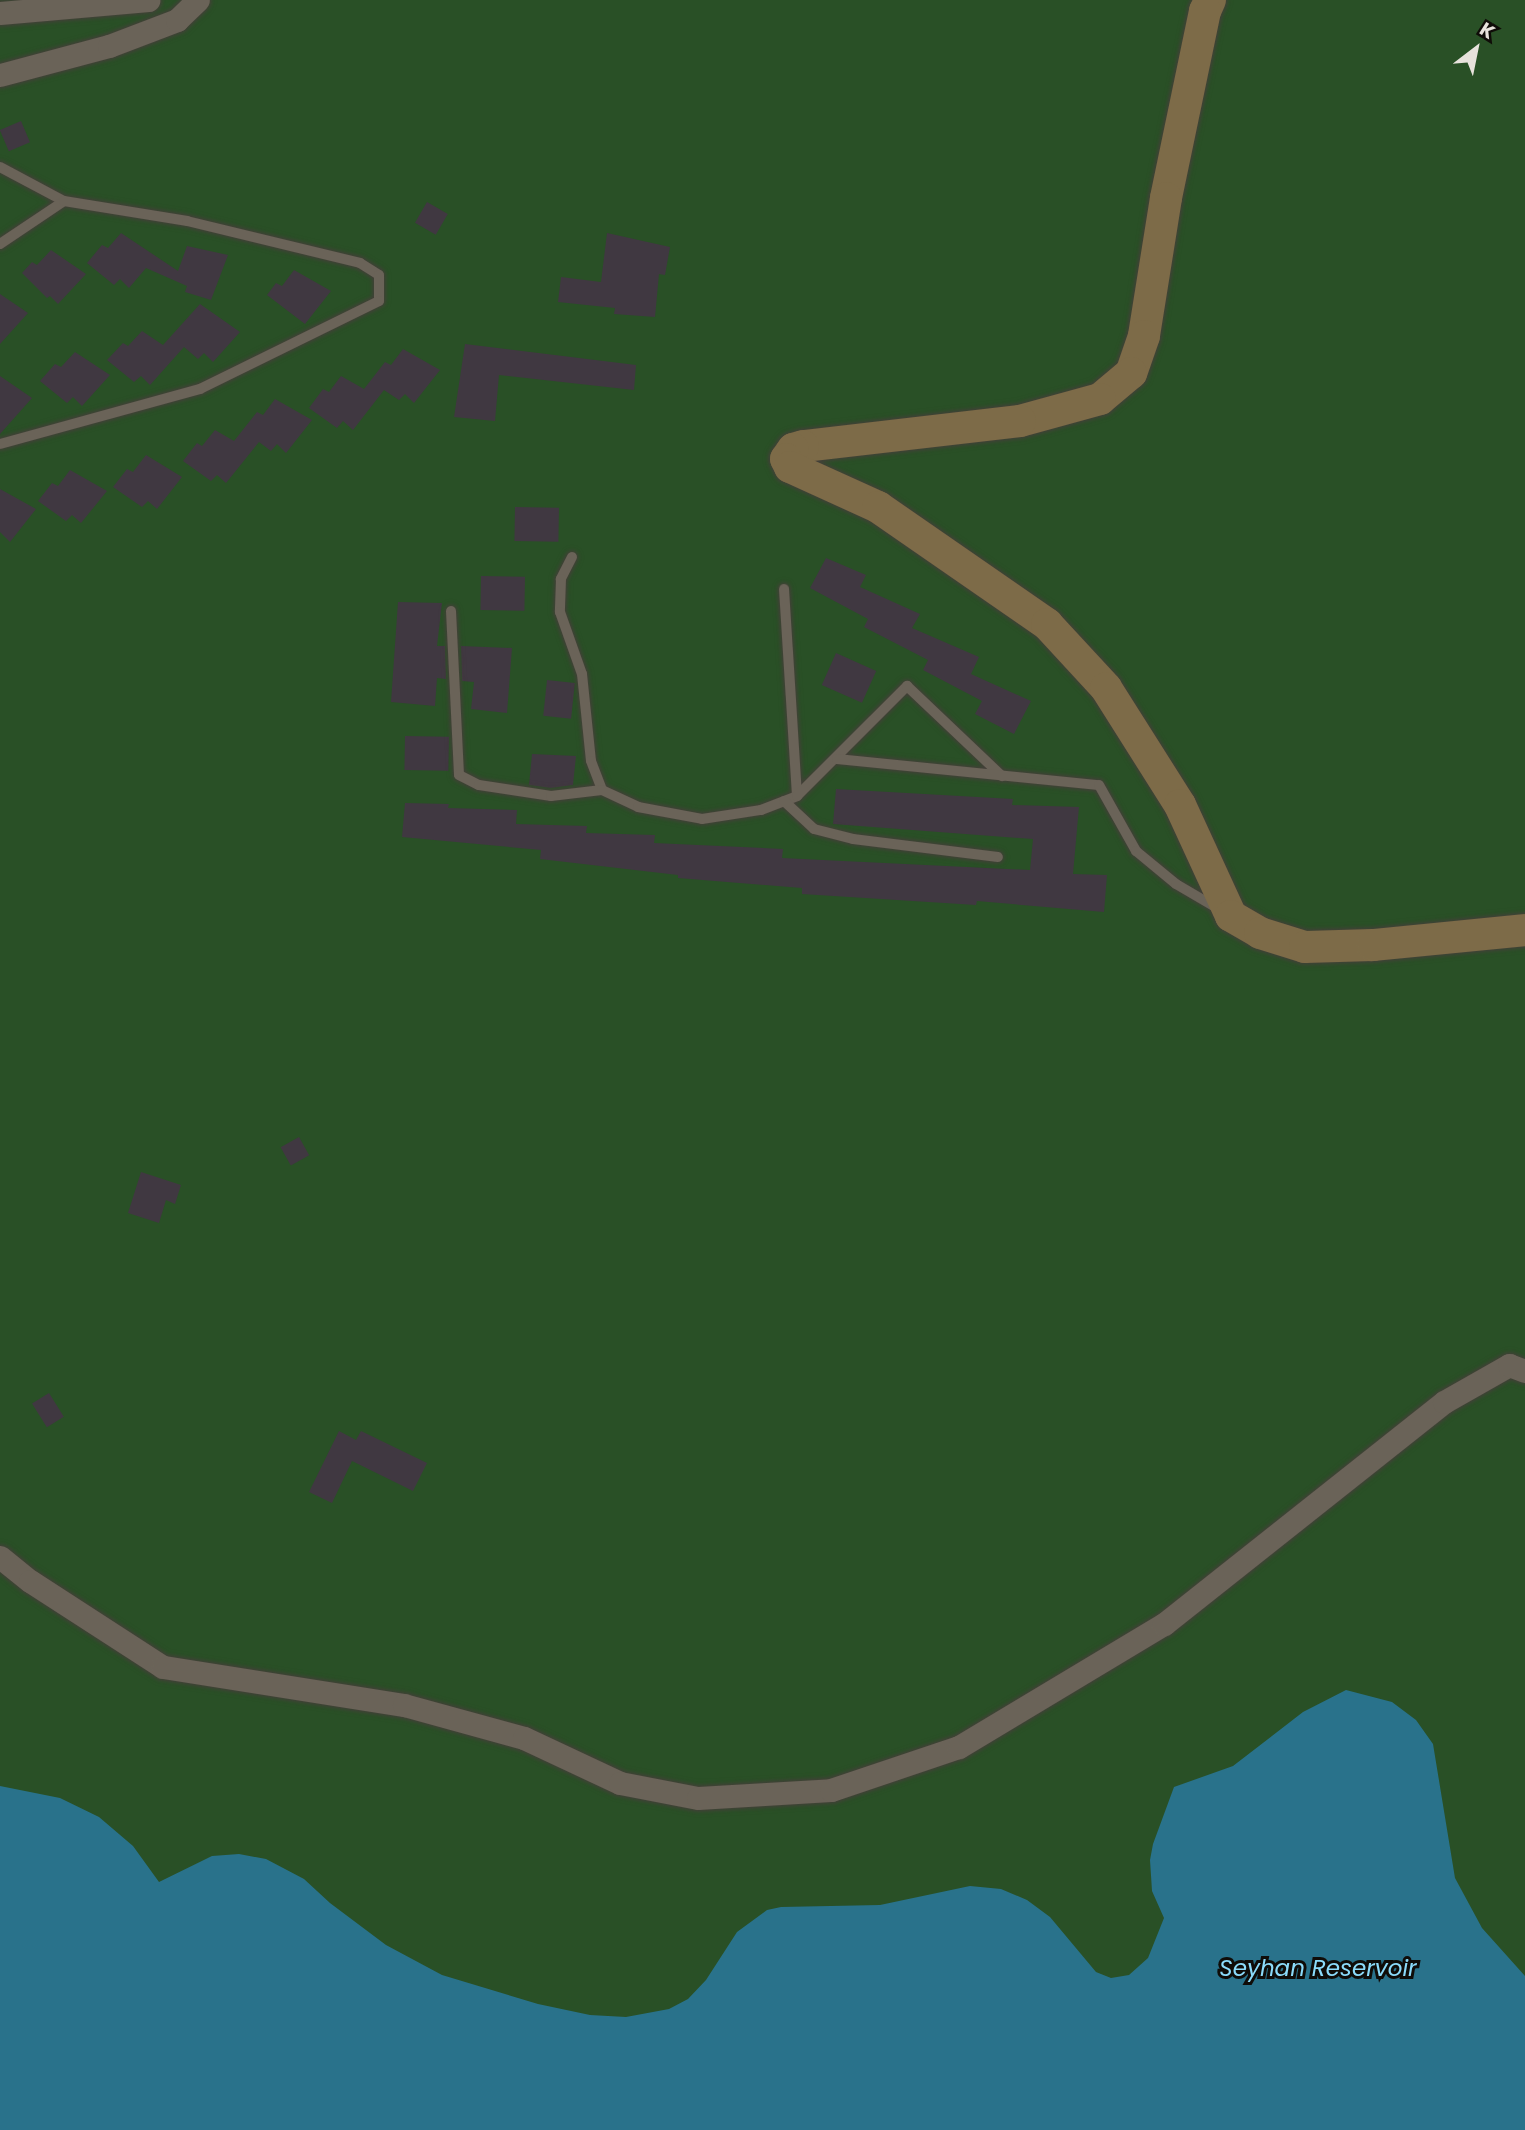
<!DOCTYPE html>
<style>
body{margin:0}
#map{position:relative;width:1525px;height:2130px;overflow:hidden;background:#282219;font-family:Poppins,sans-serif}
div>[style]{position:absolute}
.green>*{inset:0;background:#295026;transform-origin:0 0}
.water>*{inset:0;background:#29728b}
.building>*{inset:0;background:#403841;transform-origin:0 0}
.roads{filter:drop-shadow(0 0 2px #443f39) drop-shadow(0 0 2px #443f39)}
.lane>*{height:10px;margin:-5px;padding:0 5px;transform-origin:5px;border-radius:5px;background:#6a6358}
.street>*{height:23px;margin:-11.5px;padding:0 11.5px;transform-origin:11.5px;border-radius:11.5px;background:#6a6358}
.secondary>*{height:32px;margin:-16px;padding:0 16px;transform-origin:16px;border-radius:16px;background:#7d6b48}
span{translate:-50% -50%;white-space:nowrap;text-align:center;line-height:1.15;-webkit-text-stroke:6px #0f0c08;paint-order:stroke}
.water-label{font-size:23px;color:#8bdbfa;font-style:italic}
.north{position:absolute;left:1441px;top:14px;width:70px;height:70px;-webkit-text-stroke:5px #0f0c08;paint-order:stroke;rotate:32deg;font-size:19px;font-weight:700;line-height:28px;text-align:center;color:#e7e2dc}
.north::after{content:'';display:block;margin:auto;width:24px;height:32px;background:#e7e2dc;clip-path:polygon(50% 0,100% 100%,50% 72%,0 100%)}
</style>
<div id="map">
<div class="green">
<i style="left:0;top:0;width:1525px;height:2130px"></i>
</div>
<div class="water">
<i style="clip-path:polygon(1346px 1690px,1392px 1702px,1416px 1720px,1433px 1744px,1455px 1878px,1482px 1928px,1525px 1976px,1525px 2130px,0 2130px,0 1786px,60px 1798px,99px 1817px,133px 1846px,159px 1882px,212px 1856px,239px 1854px,266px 1859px,304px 1879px,330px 1903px,386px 1945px,442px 1975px,538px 2004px,590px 2015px,626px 2017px,669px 2009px,688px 1999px,706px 1980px,737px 1932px,767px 1910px,781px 1907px,880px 1905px,970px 1886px,1001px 1889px,1027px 1900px,1050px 1917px,1096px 1972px,1111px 1978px,1129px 1975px,1148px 1958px,1164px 1918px,1152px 1891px,1150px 1860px,1153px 1844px,1174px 1787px,1233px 1766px,1303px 1712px)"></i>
</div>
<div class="building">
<i style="left:21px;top:121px;width:23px;height:23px;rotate:67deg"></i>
<i style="left:427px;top:202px;width:24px;height:24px;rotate:30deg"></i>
<i style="clip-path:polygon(121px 233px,178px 271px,187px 246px,228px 255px,211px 300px,185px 292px,187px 286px,146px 268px,129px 288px,120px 279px,114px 285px,87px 263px,102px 245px,108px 248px)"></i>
<i style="clip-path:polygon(607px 233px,670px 247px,665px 275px,659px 274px,655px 317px,614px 314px,615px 308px,558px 302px,561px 277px,601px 282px)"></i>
<i style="clip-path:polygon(51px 250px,86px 274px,58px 304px,50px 296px,47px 298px,22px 273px,32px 262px,37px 265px)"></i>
<i style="clip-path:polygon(294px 270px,331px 291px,305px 324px,267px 295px,276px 283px,282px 286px)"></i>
<i style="clip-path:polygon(0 294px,28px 313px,0 344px)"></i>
<i style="clip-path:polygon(200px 304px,240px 332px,213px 362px,204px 353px,198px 359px,184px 347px,150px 385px,141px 376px,134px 382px,107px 360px,123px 343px,128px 346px,142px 331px,163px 345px)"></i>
<i style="clip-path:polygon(465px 344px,636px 365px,634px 390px,499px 375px,495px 421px,454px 417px)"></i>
<i style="clip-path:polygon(403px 349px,440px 370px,414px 403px,405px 394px,399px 400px,384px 390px,353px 430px,343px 421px,337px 428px,309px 408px,323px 389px,329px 392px,341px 376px,364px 389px,385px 362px,391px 365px)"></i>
<i style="clip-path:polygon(75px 352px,110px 375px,82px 406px,73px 397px,67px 403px,40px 381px,55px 364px,61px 367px)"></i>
<i style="clip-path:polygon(0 376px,32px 398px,0 434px)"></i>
<i style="clip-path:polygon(275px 399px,312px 420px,286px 453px,277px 444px,271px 451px,259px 442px,226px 483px,217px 475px,211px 481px,183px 461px,197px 443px,202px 446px,215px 430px,234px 441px,257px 412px,263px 415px)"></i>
<i style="clip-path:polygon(146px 455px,182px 477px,157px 509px,148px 501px,142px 507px,113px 487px,127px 469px,133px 472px)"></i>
<i style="clip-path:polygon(70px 470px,107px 491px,81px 523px,72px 515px,66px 521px,38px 501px,52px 483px,58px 486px)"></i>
<i style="clip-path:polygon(0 489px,36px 509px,10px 542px,0 532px)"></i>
<i style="left:515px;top:507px;width:44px;height:34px;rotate:1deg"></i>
<i style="clip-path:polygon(826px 558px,866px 575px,860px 587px,920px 614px,912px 628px,979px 657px,971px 674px,1031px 701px,1014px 734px,975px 714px,982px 701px,923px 670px,928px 660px,864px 627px,868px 619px,810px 588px)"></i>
<i style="left:481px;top:576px;width:44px;height:34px;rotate:1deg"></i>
<i style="clip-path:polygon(398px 602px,442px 603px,437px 646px,445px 646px,446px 679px,437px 678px,435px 706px,391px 702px)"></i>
<i style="clip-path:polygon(461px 646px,512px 648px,507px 713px,471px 709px,474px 682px,462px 681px)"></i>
<i style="left:836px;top:653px;width:44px;height:35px;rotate:24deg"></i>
<i style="left:547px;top:680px;width:28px;height:36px;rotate:6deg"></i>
<i style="left:405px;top:736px;width:44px;height:34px;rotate:1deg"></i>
<i style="clip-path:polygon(532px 754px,576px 756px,573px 785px,551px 788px,529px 785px)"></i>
<i style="clip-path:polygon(836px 789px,1013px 799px,1012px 805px,1079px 807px,1073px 874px,1107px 875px,1104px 912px,977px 901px,976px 905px,802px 894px,802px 888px,678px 878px,678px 875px,540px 859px,541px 850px,402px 837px,405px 803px,449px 804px,448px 808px,517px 810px,516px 824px,587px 826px,586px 833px,655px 835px,654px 843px,783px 849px,782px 858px,1030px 870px,1033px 839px,833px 824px)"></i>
<i style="left:299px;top:1137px;width:21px;height:21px;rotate:61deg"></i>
<i style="clip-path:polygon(141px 1172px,181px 1185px,175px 1204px,166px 1200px,159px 1223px,128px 1213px)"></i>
<i style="left:49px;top:1393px;width:28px;height:20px;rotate:58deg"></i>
<i style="clip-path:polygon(339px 1431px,356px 1440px,361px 1431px,427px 1463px,413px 1491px,352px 1461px,332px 1503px,309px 1492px)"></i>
</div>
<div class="roads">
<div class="lane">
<i style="left:0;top:167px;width:72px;rotate:28deg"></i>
<i style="left:0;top:244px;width:77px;rotate:-33.9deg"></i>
<i style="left:64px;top:201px;width:125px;rotate:9.2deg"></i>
<i style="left:187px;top:221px;width:178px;rotate:13.6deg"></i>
<i style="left:360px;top:263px;width:22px;rotate:32deg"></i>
<i style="left:379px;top:275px;width:26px;rotate:90deg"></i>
<i style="left:379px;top:301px;width:199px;rotate:153.8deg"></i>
<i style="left:200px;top:389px;width:207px;rotate:164.6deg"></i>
<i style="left:572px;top:557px;width:25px;rotate:117deg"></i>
<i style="left:561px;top:579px;width:33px;rotate:92deg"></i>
<i style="left:560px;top:612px;width:66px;rotate:70.5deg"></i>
<i style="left:582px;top:674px;width:87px;rotate:84.1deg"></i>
<i style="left:591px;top:761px;width:31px;rotate:69deg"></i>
<i style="left:784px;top:589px;width:207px;rotate:86.4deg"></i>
<i style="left:451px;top:611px;width:164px;rotate:87.2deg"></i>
<i style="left:459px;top:775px;width:22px;rotate:27deg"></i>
<i style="left:479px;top:785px;width:73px;rotate:8.7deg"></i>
<i style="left:551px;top:796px;width:51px;rotate:-6.7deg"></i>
<i style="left:602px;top:790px;width:40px;rotate:25deg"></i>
<i style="left:638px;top:807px;width:65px;rotate:10.6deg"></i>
<i style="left:702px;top:819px;width:60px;rotate:-8.7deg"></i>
<i style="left:761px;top:810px;width:39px;rotate:-21deg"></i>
<i style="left:797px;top:796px;width:156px;rotate:-45deg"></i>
<i style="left:907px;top:686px;width:131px;rotate:43.5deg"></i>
<i style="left:837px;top:759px;width:263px;rotate:5.7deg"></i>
<i style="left:1099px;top:785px;width:76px;rotate:60.7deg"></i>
<i style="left:1136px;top:851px;width:52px;rotate:39.5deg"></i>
<i style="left:1176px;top:884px;width:48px;rotate:30.3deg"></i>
<i style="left:784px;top:801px;width:41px;rotate:43deg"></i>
<i style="left:814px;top:829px;width:40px;rotate:14.4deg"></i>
<i style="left:853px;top:839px;width:146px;rotate:7.1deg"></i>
</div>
<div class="street">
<i style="left:0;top:13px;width:149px;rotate:-5deg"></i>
<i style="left:0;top:75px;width:113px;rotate:-14.9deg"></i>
<i style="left:109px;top:46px;width:73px;rotate:-20.9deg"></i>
<i style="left:177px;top:20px;width:29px;rotate:-44deg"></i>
<i style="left:0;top:1557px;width:38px;rotate:39deg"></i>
<i style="left:30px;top:1581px;width:158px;rotate:32.9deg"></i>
<i style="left:163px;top:1667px;width:244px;rotate:9deg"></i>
<i style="left:404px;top:1705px;width:124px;rotate:15.4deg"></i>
<i style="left:524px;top:1738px;width:106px;rotate:25.1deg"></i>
<i style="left:620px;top:1783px;width:79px;rotate:10.9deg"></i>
<i style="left:698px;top:1798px;width:133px;rotate:-3.4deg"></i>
<i style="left:831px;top:1790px;width:135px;rotate:-18.6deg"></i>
<i style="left:959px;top:1747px;width:239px;rotate:-31deg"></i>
<i style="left:1164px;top:1624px;width:357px;rotate:-38.4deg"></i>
<i style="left:1444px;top:1402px;width:75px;rotate:-29.6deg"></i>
<i style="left:1509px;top:1365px;width:17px;rotate:21deg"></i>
</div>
<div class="secondary">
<i style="left:1210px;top:0;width:12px;rotate:114deg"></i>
<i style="left:1205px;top:11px;width:191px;rotate:101.8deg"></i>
<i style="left:1166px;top:198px;width:140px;rotate:99.1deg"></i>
<i style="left:1144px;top:336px;width:39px;rotate:109deg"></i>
<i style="left:1131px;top:373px;width:40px;rotate:140deg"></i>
<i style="left:1100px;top:399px;width:83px;rotate:164.6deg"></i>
<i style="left:1020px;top:421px;width:218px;rotate:173.4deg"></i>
<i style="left:803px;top:446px;width:10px;rotate:163deg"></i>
<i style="left:793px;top:449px;width:12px;rotate:125deg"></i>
<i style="left:786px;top:459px;width:9px;rotate:63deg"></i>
<i style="left:790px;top:467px;width:97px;rotate:24.4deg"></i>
<i style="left:878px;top:507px;width:206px;rotate:34.7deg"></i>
<i style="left:1047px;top:624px;width:87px;rotate:47.3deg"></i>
<i style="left:1106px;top:688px;width:138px;rotate:57.7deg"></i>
<i style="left:1180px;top:805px;width:122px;rotate:65.3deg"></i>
<i style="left:1231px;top:916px;width:34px;rotate:30deg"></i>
<i style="left:1260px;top:933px;width:47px;rotate:17.3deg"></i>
<i style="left:1305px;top:947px;width:68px;rotate:-1.7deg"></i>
<i style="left:1373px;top:945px;width:153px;rotate:-5.6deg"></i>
</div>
</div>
<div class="water-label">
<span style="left:1318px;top:1968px">Seyhan Reservoir</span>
</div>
<div class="north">K</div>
</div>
